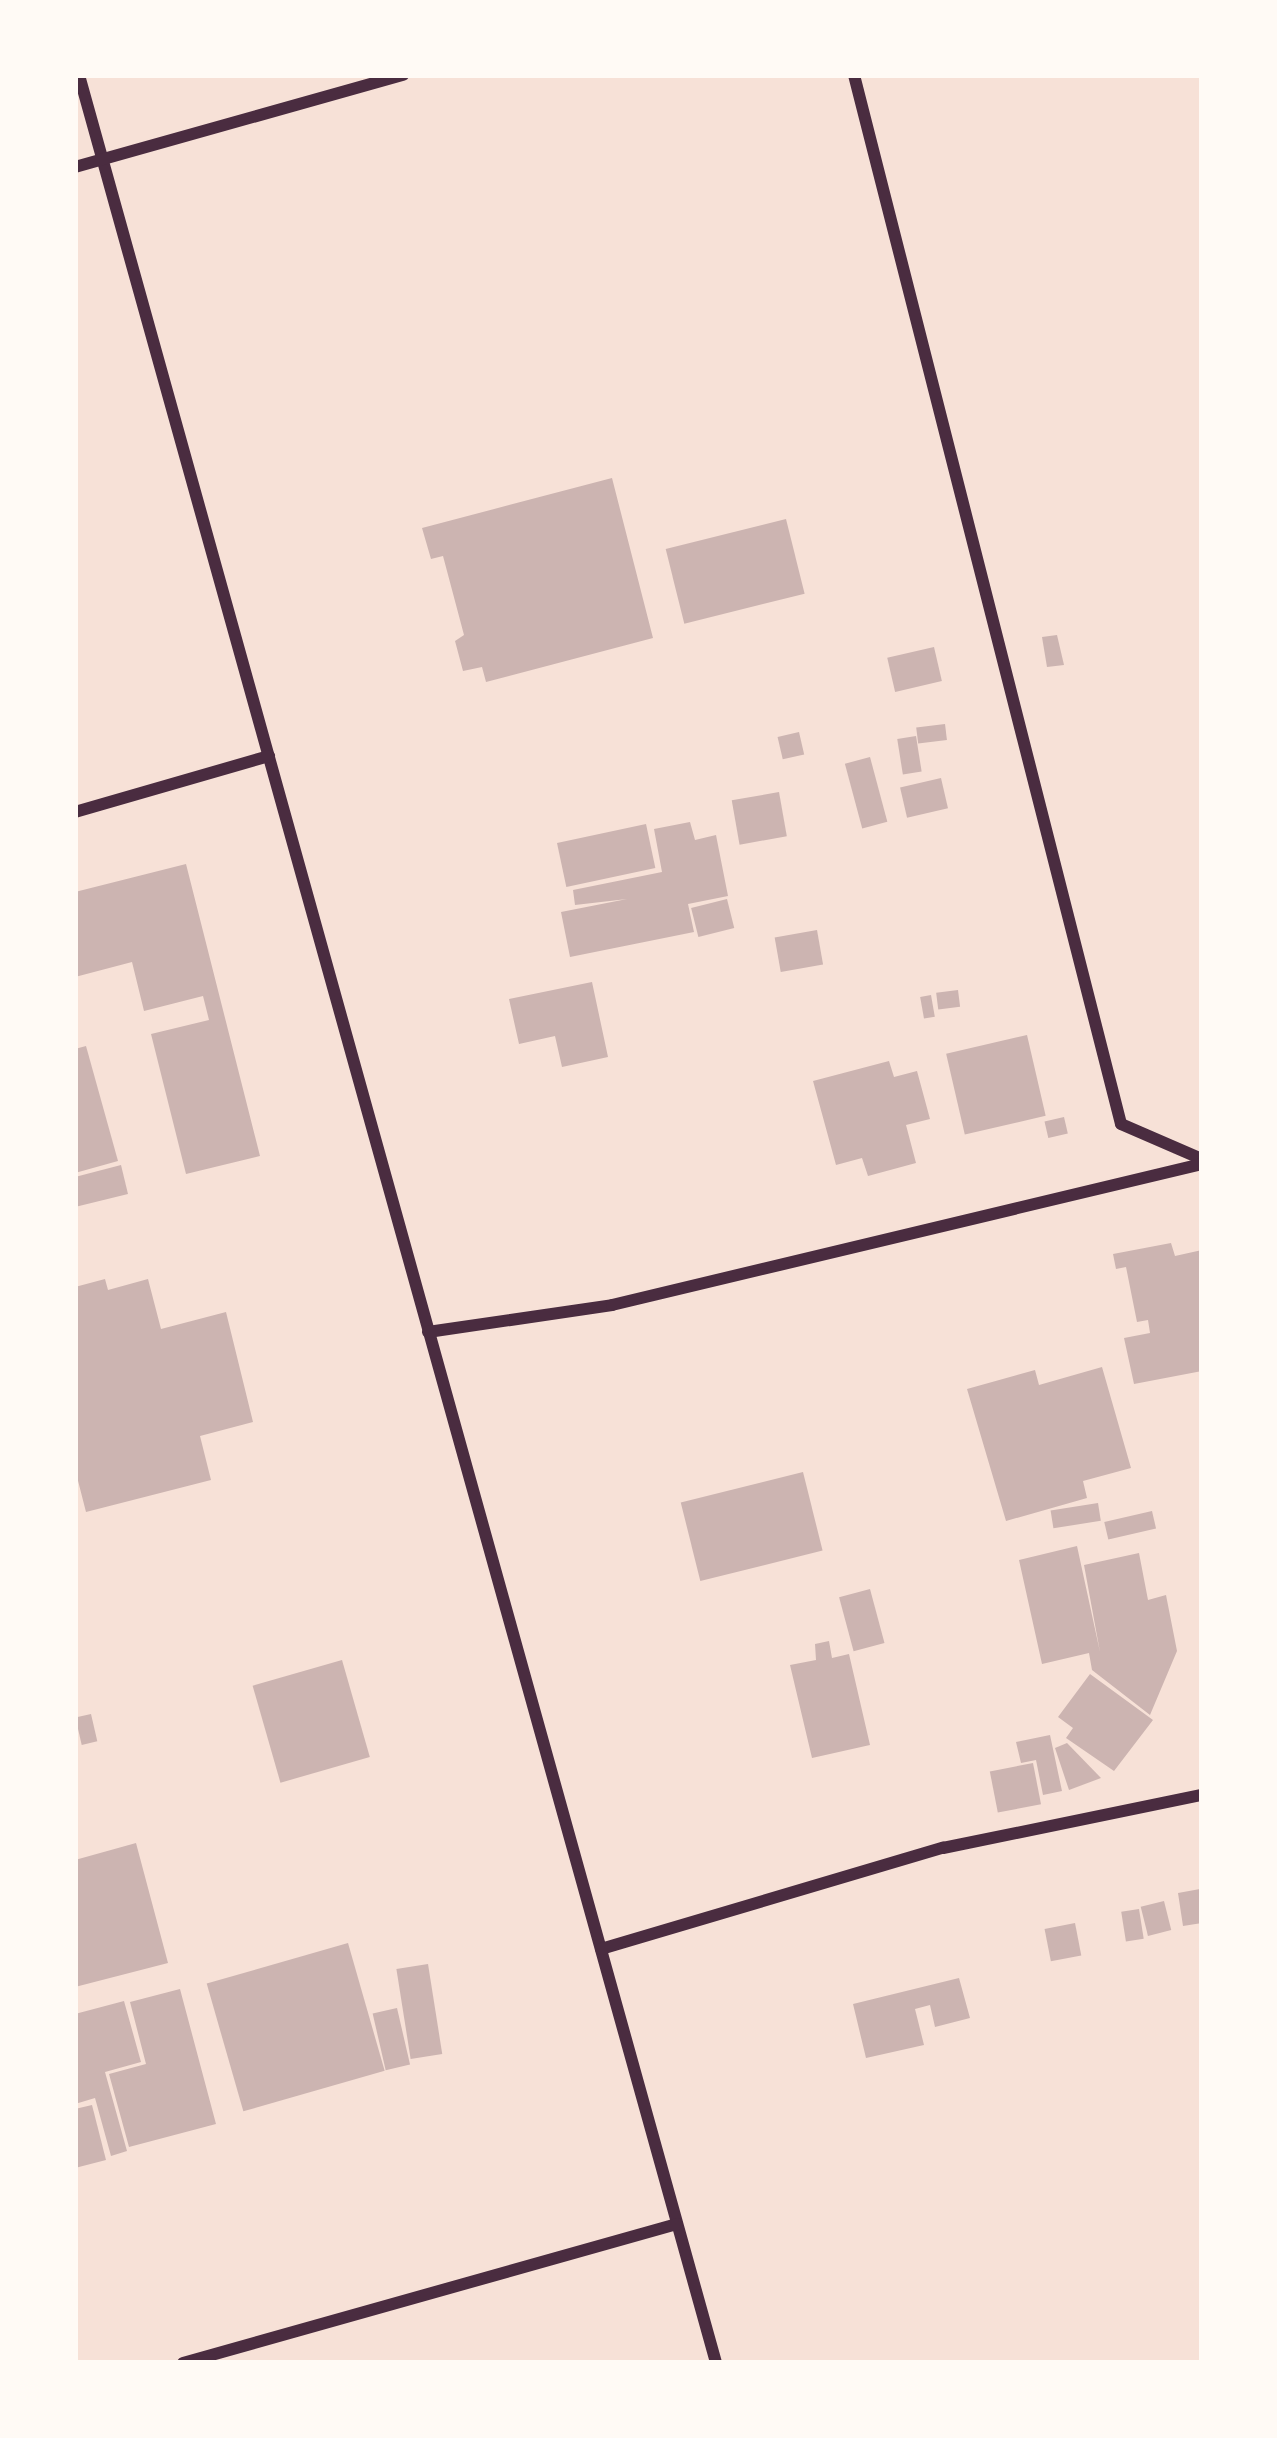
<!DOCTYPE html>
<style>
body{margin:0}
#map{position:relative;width:1277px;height:2438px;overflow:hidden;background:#f7e1d7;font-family:Signika,sans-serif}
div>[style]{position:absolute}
.building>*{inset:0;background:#ccb4b1;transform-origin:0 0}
.minor>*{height:12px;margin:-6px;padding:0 6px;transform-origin:6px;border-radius:6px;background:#4a2c40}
span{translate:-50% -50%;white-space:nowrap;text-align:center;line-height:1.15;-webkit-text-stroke:9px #fffaf5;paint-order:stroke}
.frame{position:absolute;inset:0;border:78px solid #fffaf5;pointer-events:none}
</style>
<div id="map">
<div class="building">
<i style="clip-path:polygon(612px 478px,653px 638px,486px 682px,482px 667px,463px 671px,455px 641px,464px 635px,443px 556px,431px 559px,422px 528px)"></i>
<i style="left:786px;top:519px;width:77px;height:124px;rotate:76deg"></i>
<i style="clip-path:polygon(1057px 635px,1064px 665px,1047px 667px,1042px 637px)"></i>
<i style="left:934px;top:647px;width:35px;height:48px;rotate:77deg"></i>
<i style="left:945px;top:724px;width:16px;height:29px;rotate:83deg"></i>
<i style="left:799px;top:732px;width:23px;height:22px;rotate:77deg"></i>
<i style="left:916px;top:736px;width:36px;height:19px;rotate:81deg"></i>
<i style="left:870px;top:757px;width:67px;height:26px;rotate:75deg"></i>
<i style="left:941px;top:778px;width:31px;height:42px;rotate:77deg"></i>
<i style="left:779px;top:792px;width:45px;height:48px;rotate:80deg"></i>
<i style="clip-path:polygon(690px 822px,695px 840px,716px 835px,728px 896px,688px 904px,694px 932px,570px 957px,561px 912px,627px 899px,575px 905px,573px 890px,662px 872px,654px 829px)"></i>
<i style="left:646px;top:824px;width:45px;height:91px;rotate:78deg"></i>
<i style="clip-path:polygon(186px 864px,260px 1156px,186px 1174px,151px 1034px,209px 1020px,203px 996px,144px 1011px,132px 962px,75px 977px,75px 892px)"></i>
<i style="left:727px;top:899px;width:30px;height:37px;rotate:76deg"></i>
<i style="left:817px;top:930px;width:35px;height:43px;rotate:80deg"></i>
<i style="clip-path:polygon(592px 982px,608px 1057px,562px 1067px,555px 1036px,519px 1044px,509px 999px)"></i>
<i style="left:958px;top:990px;width:17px;height:22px;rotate:83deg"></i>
<i style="left:931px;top:995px;width:22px;height:11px;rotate:80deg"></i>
<i style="left:1027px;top:1035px;width:83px;height:83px;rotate:77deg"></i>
<i style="clip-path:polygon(86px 1046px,118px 1161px,75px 1173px,75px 1049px)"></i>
<i style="clip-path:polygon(889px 1061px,894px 1077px,917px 1071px,930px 1119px,906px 1125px,916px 1163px,868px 1176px,862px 1158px,836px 1165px,813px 1081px)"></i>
<i style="left:1064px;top:1117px;width:17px;height:20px;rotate:77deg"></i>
<i style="clip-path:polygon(121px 1165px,128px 1194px,75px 1207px,75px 1177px)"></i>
<i style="clip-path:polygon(1171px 1243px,1175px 1256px,1202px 1250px,1202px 1371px,1134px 1384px,1124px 1338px,1150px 1333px,1148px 1320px,1137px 1322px,1126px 1267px,1116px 1269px,1113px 1254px)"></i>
<i style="clip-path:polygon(105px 1279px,108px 1290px,148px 1279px,161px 1329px,226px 1312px,253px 1422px,200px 1436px,211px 1480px,86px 1512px,75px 1469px,75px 1287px)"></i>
<i style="clip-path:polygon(1102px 1367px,1131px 1468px,1083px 1481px,1087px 1498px,1006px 1521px,967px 1389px,1035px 1370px,1039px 1385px)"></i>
<i style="left:803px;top:1472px;width:81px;height:126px;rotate:76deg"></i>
<i style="left:1098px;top:1503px;width:18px;height:48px;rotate:81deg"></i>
<i style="left:1152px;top:1511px;width:18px;height:49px;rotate:77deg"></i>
<i style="clip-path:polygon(1077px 1546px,1100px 1652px,1084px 1565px,1139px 1553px,1148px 1600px,1166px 1595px,1177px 1651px,1150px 1715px,1092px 1670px,1089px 1653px,1042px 1664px,1019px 1560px)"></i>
<i style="left:870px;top:1589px;width:56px;height:32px;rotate:75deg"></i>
<i style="clip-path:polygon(829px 1641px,832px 1658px,849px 1654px,870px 1745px,812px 1758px,790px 1665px,816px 1660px,815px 1644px)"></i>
<i style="left:342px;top:1660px;width:101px;height:93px;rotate:74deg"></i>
<i style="clip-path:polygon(1090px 1674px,1153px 1720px,1114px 1771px,1066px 1738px,1073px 1728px,1058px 1717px)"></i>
<i style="left:91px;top:1714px;width:28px;height:16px;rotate:77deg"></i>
<i style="clip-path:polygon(1050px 1735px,1062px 1791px,1043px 1795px,1036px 1760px,1021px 1763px,1016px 1742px)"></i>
<i style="clip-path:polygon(1067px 1743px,1101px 1778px,1069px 1790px,1055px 1748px)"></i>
<i style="left:1033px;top:1763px;width:42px;height:44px;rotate:79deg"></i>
<i style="clip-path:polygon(136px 1843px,168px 1963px,75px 1987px,75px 1860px)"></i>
<i style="clip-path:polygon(1200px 1889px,1202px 1923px,1183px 1926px,1178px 1893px)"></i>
<i style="left:1164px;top:1901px;width:30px;height:24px;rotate:76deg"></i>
<i style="left:1139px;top:1909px;width:30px;height:18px;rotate:81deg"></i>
<i style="left:1075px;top:1923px;width:33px;height:31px;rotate:79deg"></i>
<i style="left:348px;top:1943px;width:133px;height:147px;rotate:74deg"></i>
<i style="left:428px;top:1964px;width:91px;height:32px;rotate:81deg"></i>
<i style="clip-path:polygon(959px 1978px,970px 2018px,935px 2027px,930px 2005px,915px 2009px,924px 2045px,866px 2058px,853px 2004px)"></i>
<i style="clip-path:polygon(180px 1989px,216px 2124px,129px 2147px,109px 2074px,146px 2064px,130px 2002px)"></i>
<i style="clip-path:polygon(124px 2001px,141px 2062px,105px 2072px,127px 2151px,111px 2156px,95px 2098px,75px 2104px,75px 2014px)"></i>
<i style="left:397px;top:2008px;width:58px;height:25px;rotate:77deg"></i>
<i style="clip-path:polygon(92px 2105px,106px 2160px,75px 2168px,75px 2109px)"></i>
</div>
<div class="minor">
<i style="left:79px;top:75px;width:2375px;rotate:74.44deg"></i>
<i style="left:854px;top:75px;width:1082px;rotate:75.72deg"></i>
<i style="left:1121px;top:1124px;width:88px;rotate:23.4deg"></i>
<i style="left:75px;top:167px;width:341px;rotate:-15.7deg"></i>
<i style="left:75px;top:812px;width:202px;rotate:-16.1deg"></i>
<i style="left:428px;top:1332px;width:186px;rotate:-8.3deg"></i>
<i style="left:612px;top:1305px;width:607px;rotate:-13.44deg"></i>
<i style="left:601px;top:1949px;width:357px;rotate:-16.5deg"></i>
<i style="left:943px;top:1848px;width:264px;rotate:-11.6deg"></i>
<i style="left:183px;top:2363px;width:513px;rotate:-15.72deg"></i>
</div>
<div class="frame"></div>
</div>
